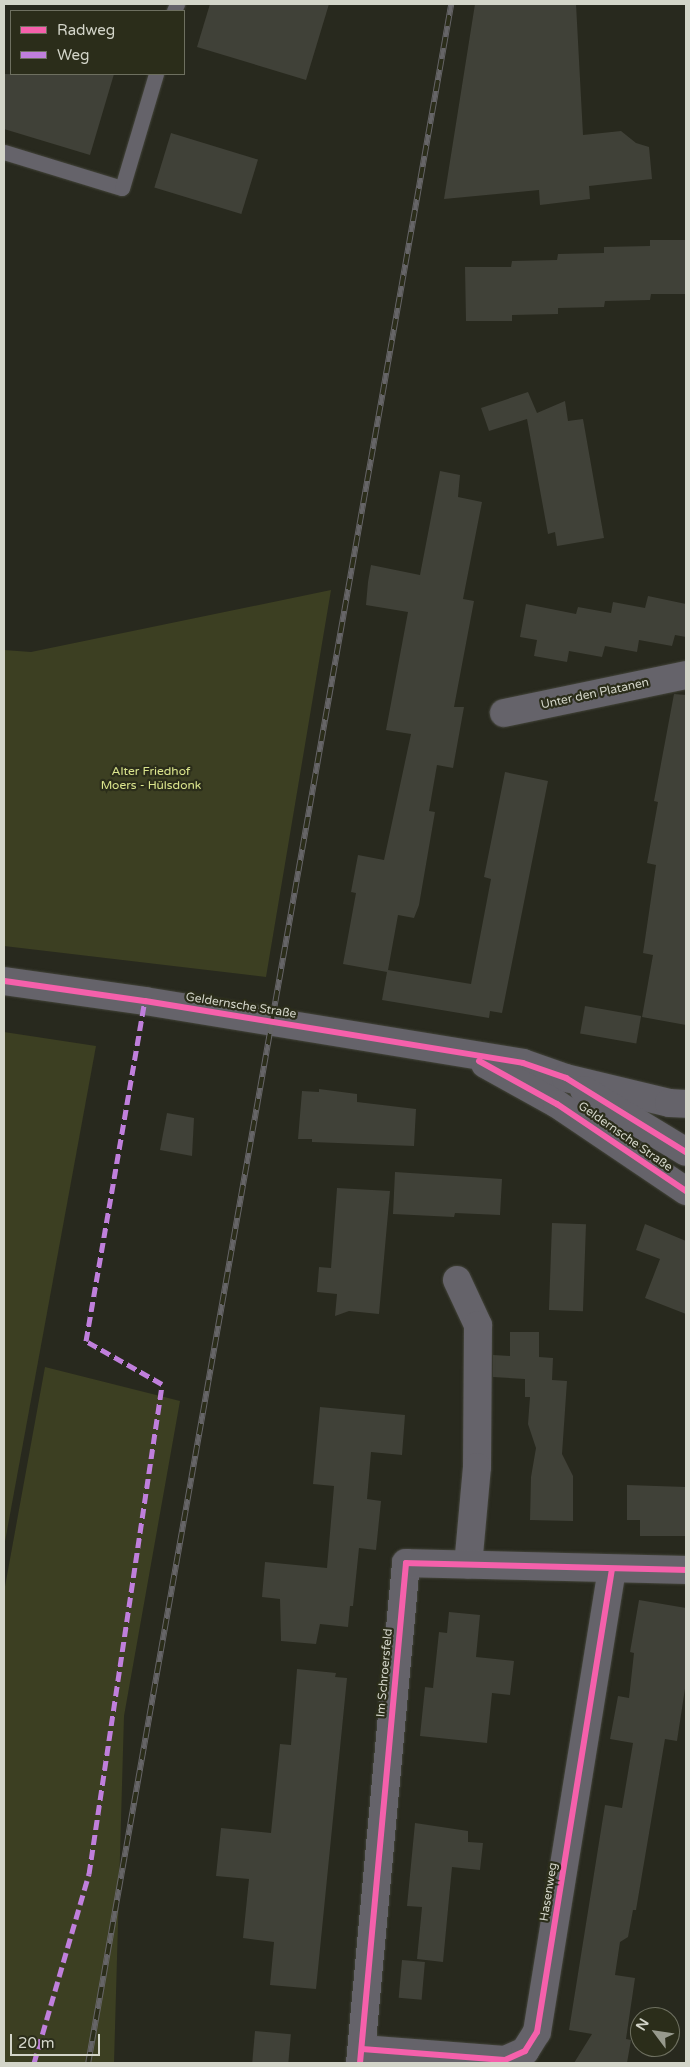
<!DOCTYPE html>
<meta charset="utf-8">
<style>
body{margin:0}
#map{position:relative;width:690px;height:2067px;overflow:hidden;background:#28291e;font-family:"Varela Round",sans-serif}
div>[style]{position:absolute}
.green>*{inset:0;background:#3c3f22}
.building>*{inset:0;background:#404138;transform-origin:0 0}
.roads{filter:drop-shadow(0 0 1px #43443a) drop-shadow(0 0 1px #43443a)}
.service>*{height:15px;margin:-7.5px;padding:0 7.5px;transform-origin:7.5px;border-radius:7.5px;background:#65636a}
.minor>*{height:28px;margin:-14px;padding:0 14px;transform-origin:14px;border-radius:14px;background:#65636a}
.rail>*{height:5.5px;margin-top:-2.75px;transform-origin:0;background:repeating-linear-gradient(90deg,#2b2d1a 0 11px,#666567 0 22px);box-sizing:border-box;border-block:1px solid #666567}
.quiet>*{height:5px;margin-top:-2.5px;transform-origin:0;background:repeating-linear-gradient(90deg,#c07fdc 0 10px,transparent 0 15px)}
.cycleway>*{height:6px;margin:-3px;padding:0 3px;transform-origin:3px;border-radius:3px;background:#f560ab}
span{translate:-50% -50%;white-space:nowrap;text-align:center;line-height:1.15;-webkit-text-stroke:4.5px #2b2d1a;paint-order:stroke}
.street-label{font-size:12px;color:#d3d5c9}
.park-label{font-size:12px;color:#dbe58d}
.frame{position:absolute;inset:0;border:5px solid #d3d5c9;pointer-events:none}
.legend{position:absolute;left:10px;top:10px;width:175px;height:65px;box-sizing:border-box;background:#2b2d1a;border:1px solid #6e7060;margin:0;padding:6px 9px;list-style:none;font-size:15px;color:#d3d5c9}
.legend li{display:flex;align-items:center;gap:10px;height:25px}
.legend b{width:25px;border:1px solid #6e7060}
.north{position:absolute;left:630px;top:2007px;width:50px;height:50px;box-sizing:border-box;background:#2b2d1a;border:1px solid #6e7060;border-radius:50%;rotate:301deg;font-size:14px;font-weight:700;line-height:20px;text-align:center;color:#d3d5c9}
.north::after{content:'';display:block;margin:auto;width:18px;height:22px;background:#97998d;clip-path:polygon(50% 0,100% 100%,50% 72%,0 100%)}
.scale{position:absolute;left:10px;top:2034px;width:90px;height:22px;box-sizing:border-box;border:2px solid #d3d5c9;border-top:0;padding-left:6px;font-size:15px;line-height:18px;white-space:nowrap;color:#d3d5c9;-webkit-text-stroke:4px #2b2d1a;paint-order:stroke}
</style>
<div id="map">
<div class="green">
<i style="clip-path:polygon(331px 590px,266px 977px,4px 946px,4px 650px,31px 652px)"></i>
<i style="clip-path:polygon(4px 1032px,96px 1046px,4px 1547px)"></i>
<i style="clip-path:polygon(45px 1367px,180px 1401px,124px 1716px,114px 2063px,4px 2063px,4px 1592px)"></i>
</div>
<div class="building">
<i style="clip-path:polygon(210px 4px,329px 4px,306px 80px,197px 47px)"></i>
<i style="clip-path:polygon(475px 4px,576px 4px,583px 135px,621px 131px,636px 143px,649px 147px,652px 179px,589px 186px,590px 199px,540px 205px,539px 190px,444px 199px)"></i>
<i style="clip-path:polygon(4px 74px,114px 74px,90px 155px,4px 129px)"></i>
<i style="left:171px;top:133px;width:91px;height:57px;rotate:17deg"></i>
<i style="clip-path:polygon(650px 240px,686px 240px,686px 294px,651px 294px,650px 300px,605px 301px,604px 307px,558px 308px,558px 314px,512px 315px,512px 321px,466px 321px,465px 267px,511px 267px,512px 261px,557px 260px,558px 254px,604px 253px,604px 247px,650px 246px)"></i>
<i style="clip-path:polygon(528px 392px,537px 413px,565px 401px,568px 421px,583px 419px,604px 538px,557px 546px,555px 532px,548px 534px,527px 419px,489px 431px,481px 408px)"></i>
<i style="clip-path:polygon(440px 471px,460px 475px,458px 497px,482px 502px,463px 599px,474px 601px,454px 707px,464px 707px,453px 768px,437px 765px,429px 811px,435px 812px,419px 905px,414px 918px,398px 915px,388px 970px,471px 984px,491px 879px,484px 877px,505px 772px,548px 781px,502px 1013px,490px 1011px,489px 1018px,382px 1000px,387px 972px,343px 964px,356px 893px,351px 892px,358px 855px,384px 860px,411px 734px,386px 730px,408px 612px,366px 605px,368px 582px,371px 565px,420px 575px)"></i>
<i style="clip-path:polygon(648px 596px,686px 604px,686px 637px,675px 635px,672px 646px,639px 640px,637px 652px,605px 646px,602px 657px,569px 651px,567px 662px,534px 656px,537px 640px,520px 637px,526px 604px,576px 614px,578px 607px,611px 613px,613px 602px,645px 608px)"></i>
<i style="clip-path:polygon(674px 694px,686px 695px,686px 1025px,642px 1017px,653px 955px,643px 953px,656px 865px,647px 863px,658px 802px,654px 801px)"></i>
<i style="left:585px;top:1006px;width:57px;height:28px;rotate:10deg"></i>
<i style="clip-path:polygon(319px 1089px,357px 1094px,357px 1102px,416px 1109px,414px 1146px,312px 1142px,312px 1139px,298px 1139px,302px 1091px,319px 1092px)"></i>
<i style="clip-path:polygon(167px 1113px,194px 1118px,192px 1156px,160px 1150px)"></i>
<i style="clip-path:polygon(395px 1172px,502px 1179px,500px 1215px,455px 1213px,454px 1217px,393px 1214px)"></i>
<i style="clip-path:polygon(337px 1188px,390px 1191px,379px 1314px,349px 1311px,335px 1316px,337px 1294px,317px 1292px,319px 1267px,331px 1268px)"></i>
<i style="left:552px;top:1223px;width:34px;height:87px;rotate:2deg"></i>
<i style="clip-path:polygon(645px 1224px,686px 1241px,686px 1314px,645px 1298px,660px 1259px,636px 1250px)"></i>
<i style="clip-path:polygon(510px 1332px,539px 1332px,539px 1357px,553px 1358px,552px 1380px,567px 1381px,562px 1454px,573px 1476px,573px 1521px,530px 1520px,531px 1477px,536px 1448px,528px 1424px,530px 1397px,525px 1397px,525px 1379px,493px 1377px,493px 1355px,510px 1356px)"></i>
<i style="clip-path:polygon(320px 1407px,405px 1415px,402px 1455px,371px 1452px,367px 1499px,381px 1501px,376px 1550px,359px 1548px,353px 1606px,350px 1606px,348px 1627px,320px 1624px,316px 1644px,281px 1641px,280px 1599px,262px 1597px,265px 1562px,327px 1568px,334px 1486px,313px 1484px)"></i>
<i style="clip-path:polygon(627px 1485px,686px 1487px,686px 1536px,640px 1536px,640px 1520px,627px 1520px)"></i>
<i style="clip-path:polygon(639px 1600px,686px 1608px,686px 1682px,677px 1741px,665px 1739px,636px 1910px,633px 1910px,628px 1937px,620px 1942px,615px 1975px,635px 1978px,626px 2039px,631px 2040px,627px 2063px,574px 2063px,592px 2034px,569px 2030px,605px 1805px,622px 1808px,633px 1743px,610px 1739px,618px 1696px,629px 1698px,634px 1653px,630px 1652px)"></i>
<i style="clip-path:polygon(449px 1612px,480px 1615px,476px 1657px,514px 1661px,510px 1695px,492px 1693px,487px 1743px,420px 1736px,425px 1687px,433px 1688px,439px 1632px,447px 1633px)"></i>
<i style="clip-path:polygon(297px 1669px,336px 1673px,335px 1677px,347px 1678px,316px 1989px,270px 1985px,274px 1942px,243px 1938px,249px 1879px,216px 1876px,221px 1828px,271px 1833px,280px 1744px,291px 1745px)"></i>
<i style="clip-path:polygon(415px 1823px,468px 1831px,468px 1842px,483px 1843px,480px 1870px,452px 1867px,443px 1962px,417px 1959px,422px 1907px,407px 1906px)"></i>
<i style="left:402px;top:1960px;width:23px;height:38px;rotate:5deg"></i>
<i style="left:255px;top:2031px;width:36px;height:32px;rotate:5deg"></i>
</div>
<div class="roads">
<div class="service">
<i style="left:174px;top:11px;width:8px;rotate:-67deg"></i>
<i style="left:4px;top:152px;width:123px;rotate:17deg"></i>
<i style="left:122px;top:188px;width:119px;rotate:-73.4deg"></i>
</div>
<div class="minor">
<i style="left:504px;top:713px;width:186px;rotate:-11.8deg"></i>
<i style="left:4px;top:981px;width:142px;rotate:8.1deg"></i>
<i style="left:145px;top:1001px;width:383px;rotate:9.3deg"></i>
<i style="left:523px;top:1063px;width:46px;rotate:19.2deg"></i>
<i style="left:566px;top:1078px;width:106px;rotate:13.6deg"></i>
<i style="left:669px;top:1103px;width:17px;rotate:3deg"></i>
<i style="left:485px;top:1064px;width:82px;rotate:29.1deg"></i>
<i style="left:557px;top:1104px;width:156px;rotate:34deg"></i>
<i style="left:584px;top:1090px;width:119px;rotate:31.3deg"></i>
<i style="left:457px;top:1280px;width:50px;rotate:65deg"></i>
<i style="left:478px;top:1325px;width:142px;rotate:90.4deg"></i>
<i style="left:477px;top:1467px;width:98px;rotate:95.2deg"></i>
<i style="left:362px;top:2049px;width:143px;rotate:4.4deg"></i>
<i style="left:505px;top:2060px;width:22px;rotate:-24deg"></i>
<i style="left:525px;top:2051px;width:22px;rotate:-58deg"></i>
<i style="left:537px;top:2032px;width:469px;rotate:-80.8deg"></i>
<i style="left:360px;top:2063px;width:502px;rotate:-84.74deg"></i>
<i style="left:406px;top:1563px;width:280px;rotate:1.4deg"></i>
</div>
</div>
<div class="rail">
<i style="left:88px;top:2063px;width:2091px;rotate:-80deg"></i>
</div>
<div class="quiet">
<i style="left:34px;top:2063px;width:197px;rotate:-73.8deg"></i>
<i style="left:89px;top:1874px;width:495px;rotate:-81.5deg"></i>
<i style="left:162px;top:1384px;width:87px;rotate:-150.5deg"></i>
<i style="left:86px;top:1341px;width:345px;rotate:-80.2deg"></i>
</div>
<div class="cycleway">
<i style="left:4px;top:981px;width:142px;rotate:8.1deg"></i>
<i style="left:145px;top:1001px;width:383px;rotate:9.3deg"></i>
<i style="left:523px;top:1063px;width:46px;rotate:19.2deg"></i>
<i style="left:566px;top:1078px;width:141px;rotate:31.7deg"></i>
<i style="left:479px;top:1061px;width:89px;rotate:28.9deg"></i>
<i style="left:557px;top:1104px;width:156px;rotate:34deg"></i>
<i style="left:362px;top:2049px;width:143px;rotate:4.4deg"></i>
<i style="left:505px;top:2060px;width:22px;rotate:-24deg"></i>
<i style="left:525px;top:2051px;width:22px;rotate:-58deg"></i>
<i style="left:537px;top:2032px;width:469px;rotate:-80.8deg"></i>
<i style="left:360px;top:2063px;width:502px;rotate:-84.74deg"></i>
<i style="left:406px;top:1563px;width:280px;rotate:1.4deg"></i>
</div>
<div class="street-label">
<span style="left:595px;top:694px;rotate:-12deg">Unter den Platanen</span>
<span style="left:241px;top:1006px;rotate:9deg">Geldernsche Straße</span>
<span style="left:625px;top:1137px;rotate:35deg">Geldernsche Straße</span>
<span style="left:385px;top:1673px;rotate:-85deg">Im Schroersfeld</span>
<span style="left:549px;top:1892px;rotate:-81deg">Hasenweg</span>
</div>
<div class="park-label">
<span style="left:151px;top:779px">Alter Friedhof<br>Moers - Hülsdonk</span>
</div>
<div class="frame"></div>
<ul class="legend">
<li><b style="height:6px;background:#f560ab"></b>Radweg</li>
<li><b style="height:6px;background:#c07fdc"></b>Weg</li>
</ul>
<div class="north">N</div>
<div class="scale">20 m</div>
</div>
